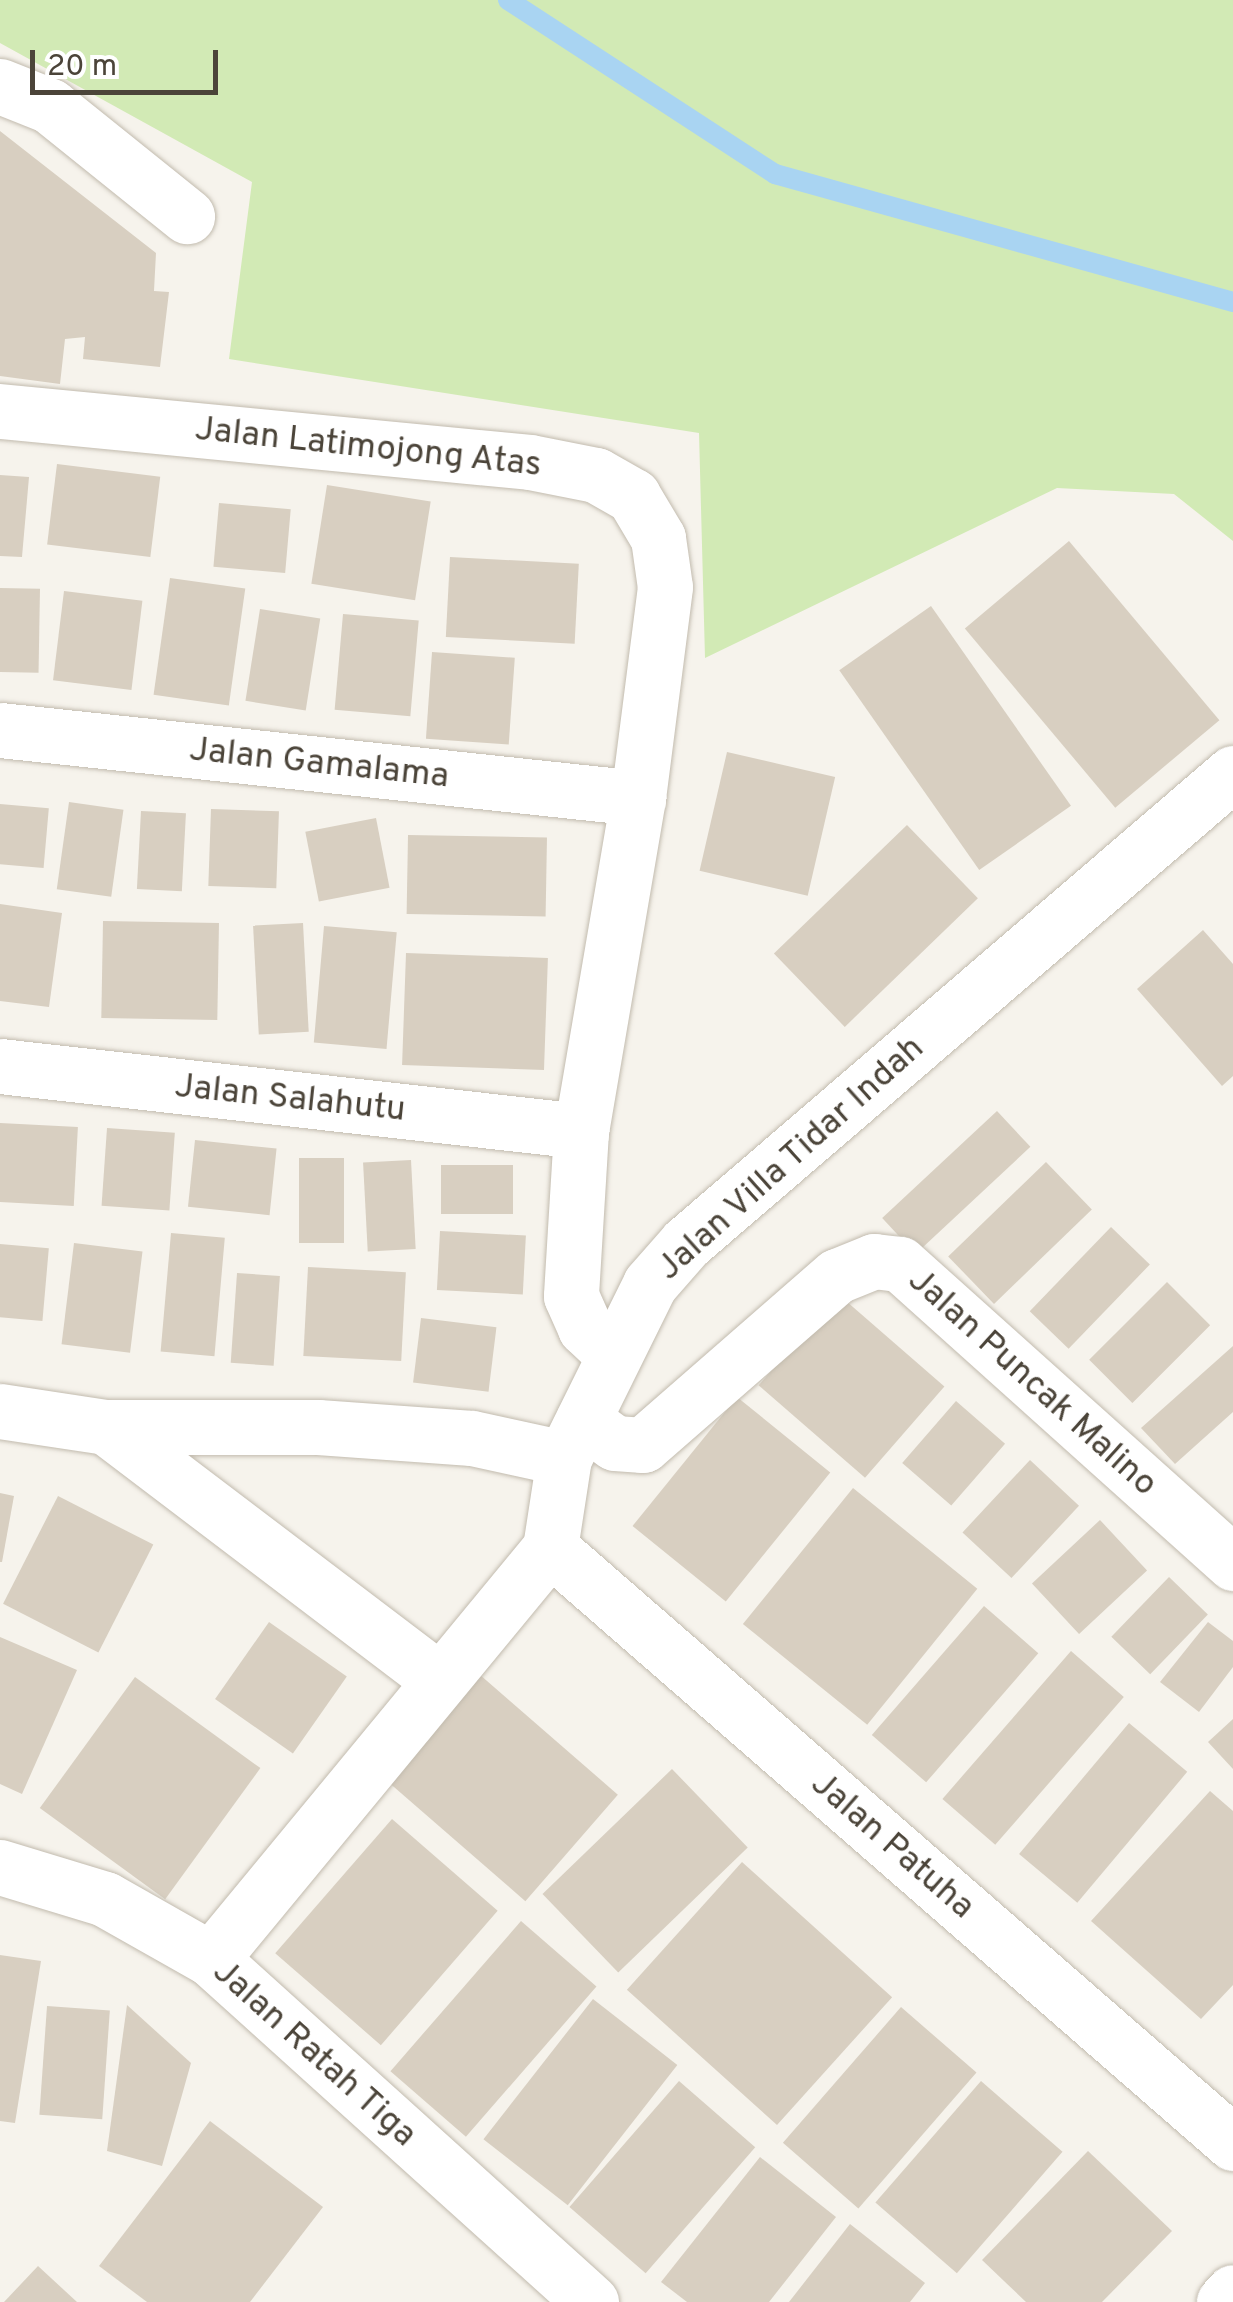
<!DOCTYPE html>
<style>
body{margin:0}
#map{position:relative;width:1233px;height:2302px;overflow:hidden;background:#f6f3ec;font-family:Overpass,sans-serif}
div>[style]{position:absolute}
.green>*{inset:0;background:#d2eab5}
.stream>*{height:20px;margin:-10px;padding:0 10px;transform-origin:10px;border-radius:10px;background:#a9d4f2}
.building>*{inset:0;background:#d8cfc1;transform-origin:0 0}
.roads{filter:drop-shadow(0 0 2px #c2bbae) drop-shadow(0 0 2px #c2bbae)}
.minor>*{height:55px;margin:-27.5px;padding:0 27.5px;transform-origin:27.5px;border-radius:27.5px;background:#fff}
span{translate:-50% -50%;white-space:nowrap;text-align:center;line-height:1.15;-webkit-text-stroke:9px #fff;paint-order:stroke}
.street-label{font-size:35px;color:#4b4439}
.scale{position:absolute;left:30px;top:50px;width:188px;height:45px;box-sizing:border-box;border:5px solid #4b4439;border-top:0;padding-left:12px;font-size:30px;line-height:35px;white-space:nowrap;color:#4b4439;-webkit-text-stroke:8px #fff;paint-order:stroke}
</style>
<div id="map">
<div class="green">
<i style="clip-path:polygon(0 0,1233px 0,1233px 541px,1174px 494px,1057px 488px,705px 658px,699px 433px,229px 359px,252px 182px,0 43px)"></i>
</div>
<div class="stream">
<i style="left:508px;top:0;width:319px;rotate:33.1deg"></i>
<i style="left:775px;top:174px;width:476px;rotate:15.6deg"></i>
</div>
<div class="building">
<i style="clip-path:polygon(0 131px,156px 253px,154px 291px,169px 292px,160px 367px,83px 359px,85px 337px,65px 339px,60px 384px,0 376px)"></i>
<i style="left:57px;top:464px;width:104px;height:81px;rotate:7deg"></i>
<i style="clip-path:polygon(0 475px,29px 477px,22px 557px,0 556px)"></i>
<i style="left:327px;top:485px;width:105px;height:100px;rotate:9deg"></i>
<i style="left:219px;top:503px;width:72px;height:64px;rotate:5deg"></i>
<i style="left:1069px;top:541px;width:234px;height:136px;rotate:50deg"></i>
<i style="left:450px;top:557px;width:129px;height:80px;rotate:3deg"></i>
<i style="left:170px;top:578px;width:76px;height:118px;rotate:8deg"></i>
<i style="left:0;top:588px;width:40px;height:84px;rotate:1deg"></i>
<i style="left:64px;top:591px;width:79px;height:90px;rotate:7deg"></i>
<i style="left:931px;top:606px;width:244px;height:112px;rotate:55deg"></i>
<i style="left:260px;top:609px;width:61px;height:93px;rotate:9deg"></i>
<i style="left:343px;top:614px;width:76px;height:96px;rotate:5deg"></i>
<i style="left:432px;top:652px;width:83px;height:87px;rotate:4deg"></i>
<i style="left:727px;top:752px;width:111px;height:122px;rotate:13deg"></i>
<i style="left:69px;top:802px;width:55px;height:88px;rotate:8deg"></i>
<i style="left:0;top:804px;width:49px;height:60px;rotate:5deg"></i>
<i style="left:211px;top:809px;width:68px;height:77px;rotate:2deg"></i>
<i style="left:141px;top:811px;width:45px;height:78px;rotate:3deg"></i>
<i style="left:376px;top:818px;width:71px;height:72px;rotate:79deg"></i>
<i style="left:907px;top:825px;width:102px;height:185px;rotate:46deg"></i>
<i style="left:408px;top:835px;width:139px;height:79px;rotate:1deg"></i>
<i style="clip-path:polygon(0 904px,62px 913px,49px 1007px,0 1001px)"></i>
<i style="left:103px;top:921px;width:116px;height:97px;rotate:1deg"></i>
<i style="left:303px;top:923px;width:109px;height:50px;rotate:87deg"></i>
<i style="left:324px;top:926px;width:73px;height:117px;rotate:5deg"></i>
<i style="clip-path:polygon(1203px 930px,1233px 964px,1233px 1076px,1222px 1086px,1137px 989px)"></i>
<i style="left:406px;top:953px;width:142px;height:112px;rotate:2deg"></i>
<i style="left:997px;top:1111px;width:49px;height:157px;rotate:47deg"></i>
<i style="left:0;top:1123px;width:78px;height:79px;rotate:3deg"></i>
<i style="left:107px;top:1128px;width:68px;height:78px;rotate:4deg"></i>
<i style="left:195px;top:1140px;width:82px;height:67px;rotate:6deg"></i>
<i style="left:299px;top:1158px;width:45px;height:85px"></i>
<i style="left:411px;top:1160px;width:89px;height:48px;rotate:87deg"></i>
<i style="left:1046px;top:1162px;width:66px;height:136px;rotate:46deg"></i>
<i style="left:513px;top:1165px;width:49px;height:72px;rotate:90deg"></i>
<i style="left:1111px;top:1227px;width:54px;height:117px;rotate:44deg"></i>
<i style="left:440px;top:1231px;width:86px;height:59px;rotate:3deg"></i>
<i style="left:171px;top:1233px;width:54px;height:119px;rotate:5deg"></i>
<i style="left:74px;top:1243px;width:69px;height:102px;rotate:7deg"></i>
<i style="left:0;top:1244px;width:49px;height:73px;rotate:5deg"></i>
<i style="left:308px;top:1267px;width:98px;height:89px;rotate:3deg"></i>
<i style="left:237px;top:1273px;width:43px;height:90px;rotate:4deg"></i>
<i style="left:1167px;top:1282px;width:61px;height:110px;rotate:45deg"></i>
<i style="left:838px;top:1294px;width:141px;height:121px;rotate:41deg"></i>
<i style="left:421px;top:1318px;width:76px;height:65px;rotate:7deg"></i>
<i style="clip-path:polygon(1233px 1346px,1233px 1412px,1175px 1464px,1141px 1428px)"></i>
<i style="left:737px;top:1397px;width:120px;height:166px;rotate:39deg"></i>
<i style="left:956px;top:1401px;width:65px;height:82px;rotate:41deg"></i>
<i style="left:1030px;top:1460px;width:67px;height:99px;rotate:43deg"></i>
<i style="left:853px;top:1488px;width:160px;height:175px;rotate:39deg"></i>
<i style="clip-path:polygon(0 1493px,14px 1496px,2px 1562px,0 1562px)"></i>
<i style="left:58px;top:1496px;width:107px;height:121px;rotate:27deg"></i>
<i style="left:1100px;top:1520px;width:69px;height:93px;rotate:47deg"></i>
<i style="left:1169px;top:1577px;width:54px;height:83px;rotate:44deg"></i>
<i style="left:984px;top:1606px;width:72px;height:171px;rotate:41deg"></i>
<i style="left:269px;top:1622px;width:95px;height:94px;rotate:35deg"></i>
<i style="clip-path:polygon(1208px 1622px,1233px 1641px,1233px 1667px,1199px 1712px,1160px 1682px)"></i>
<i style="clip-path:polygon(0 1637px,77px 1670px,22px 1794px,0 1784px)"></i>
<i style="left:1071px;top:1651px;width:70px;height:196px;rotate:41deg"></i>
<i style="left:479px;top:1674px;width:184px;height:141px;rotate:41deg"></i>
<i style="left:135px;top:1677px;width:155px;height:162px;rotate:36deg"></i>
<i style="clip-path:polygon(1233px 1719px,1233px 1769px,1208px 1742px)"></i>
<i style="left:1129px;top:1723px;width:76px;height:171px;rotate:40deg"></i>
<i style="left:672px;top:1769px;width:109px;height:180px;rotate:46deg"></i>
<i style="clip-path:polygon(1210px 1791px,1233px 1811px,1233px 1985px,1201px 2019px,1091px 1921px)"></i>
<i style="left:392px;top:1819px;width:140px;height:178px;rotate:41deg"></i>
<i style="left:742px;top:1862px;width:202px;height:172px;rotate:42deg"></i>
<i style="left:521px;top:1921px;width:100px;height:199px;rotate:41deg"></i>
<i style="clip-path:polygon(0 1955px,41px 1961px,15px 2123px,0 2121px)"></i>
<i style="left:593px;top:1999px;width:107px;height:178px;rotate:38deg"></i>
<i style="clip-path:polygon(127px 2005px,191px 2063px,162px 2166px,107px 2151px)"></i>
<i style="left:47px;top:2006px;width:63px;height:109px;rotate:4deg"></i>
<i style="left:901px;top:2007px;width:100px;height:180px;rotate:41deg"></i>
<i style="left:679px;top:2081px;width:101px;height:167px;rotate:41deg"></i>
<i style="left:981px;top:2081px;width:108px;height:161px;rotate:41deg"></i>
<i style="clip-path:polygon(210px 2121px,323px 2207px,250px 2302px,147px 2302px,99px 2266px)"></i>
<i style="clip-path:polygon(1088px 2151px,1172px 2231px,1102px 2302px,1026px 2302px,982px 2260px)"></i>
<i style="clip-path:polygon(760px 2157px,836px 2217px,769px 2302px,687px 2302px,661px 2282px)"></i>
<i style="clip-path:polygon(850px 2224px,925px 2283px,910px 2302px,789px 2302px)"></i>
<i style="clip-path:polygon(38px 2266px,77px 2302px,4px 2302px)"></i>
</div>
<div class="roads">
<div class="minor">
<i style="left:0;top:86px;width:54px;rotate:21.8deg"></i>
<i style="left:50px;top:106px;width:176px;rotate:38.8deg"></i>
<i style="left:0;top:411px;width:532px;rotate:5.5deg"></i>
<i style="left:530px;top:462px;width:67px;rotate:11.1deg"></i>
<i style="left:596px;top:475px;width:43px;rotate:29.6deg"></i>
<i style="left:633px;top:496px;width:49px;rotate:59.2deg"></i>
<i style="left:658px;top:538px;width:49px;rotate:81.9deg"></i>
<i style="left:665px;top:587px;width:213px;rotate:97.3deg"></i>
<i style="left:638px;top:798px;width:338px;rotate:99.7deg"></i>
<i style="left:581px;top:1131px;width:165px;rotate:93.5deg"></i>
<i style="left:571px;top:1296px;width:35px;rotate:66deg"></i>
<i style="left:585px;top:1328px;width:35px;rotate:43deg"></i>
<i style="left:0;top:730px;width:642px;rotate:6.08deg"></i>
<i style="left:0;top:1066px;width:585px;rotate:6.38deg"></i>
<i style="left:0;top:1411px;width:107px;rotate:8.6deg"></i>
<i style="left:583px;top:1420px;width:39px;rotate:36deg"></i>
<i style="left:615px;top:1443px;width:28px;rotate:4deg"></i>
<i style="left:643px;top:1445px;width:257px;rotate:-41.1deg"></i>
<i style="left:837px;top:1276px;width:40px;rotate:-22deg"></i>
<i style="left:874px;top:1261px;width:26px;rotate:7deg"></i>
<i style="left:900px;top:1264px;width:448px;rotate:41.9deg"></i>
<i style="left:550px;top:1548px;width:906px;rotate:41.06deg"></i>
<i style="left:438px;top:1679px;width:417px;rotate:-142.8deg"></i>
<i style="left:106px;top:1427px;width:212px"></i>
<i style="left:318px;top:1427px;width:154px;rotate:4.1deg"></i>
<i style="left:472px;top:1438px;width:94px;rotate:12.3deg"></i>
<i style="left:0;top:1867px;width:110px;rotate:16.9deg"></i>
<i style="left:105px;top:1899px;width:122px;rotate:29.5deg"></i>
<i style="left:211px;top:1959px;width:512px;rotate:42.07deg"></i>
<i style="left:211px;top:1959px;width:533px;rotate:-50.48deg"></i>
<i style="left:550px;top:1548px;width:91px;rotate:-81.2deg"></i>
<i style="left:564px;top:1458px;width:194px;rotate:-63.7deg"></i>
<i style="left:650px;top:1284px;width:55px;rotate:-48.7deg"></i>
<i style="left:686px;top:1243px;width:721px;rotate:-40.67deg"></i>
<i style="left:1224px;top:2302px;width:13px;rotate:-48deg"></i>
</div>
</div>
<div class="street-label">
<span style="left:368px;top:448px;rotate:6deg">Jalan Latimojong Atas</span>
<span style="left:319px;top:764px;rotate:6deg">Jalan Gamalama</span>
<span style="left:290px;top:1099px;rotate:6deg">Jalan Salahutu</span>
<span style="left:791px;top:1159px;rotate:-42deg">Jalan Villa Tidar Indah</span>
<span style="left:1032px;top:1383px;rotate:42deg">Jalan Puncak Malino</span>
<span style="left:892px;top:1846px;rotate:41deg">Jalan Patuha</span>
<span style="left:314px;top:2054px;rotate:42deg">Jalan Ratah Tiga</span>
</div>
<div class="scale">20 m</div>
</div>
